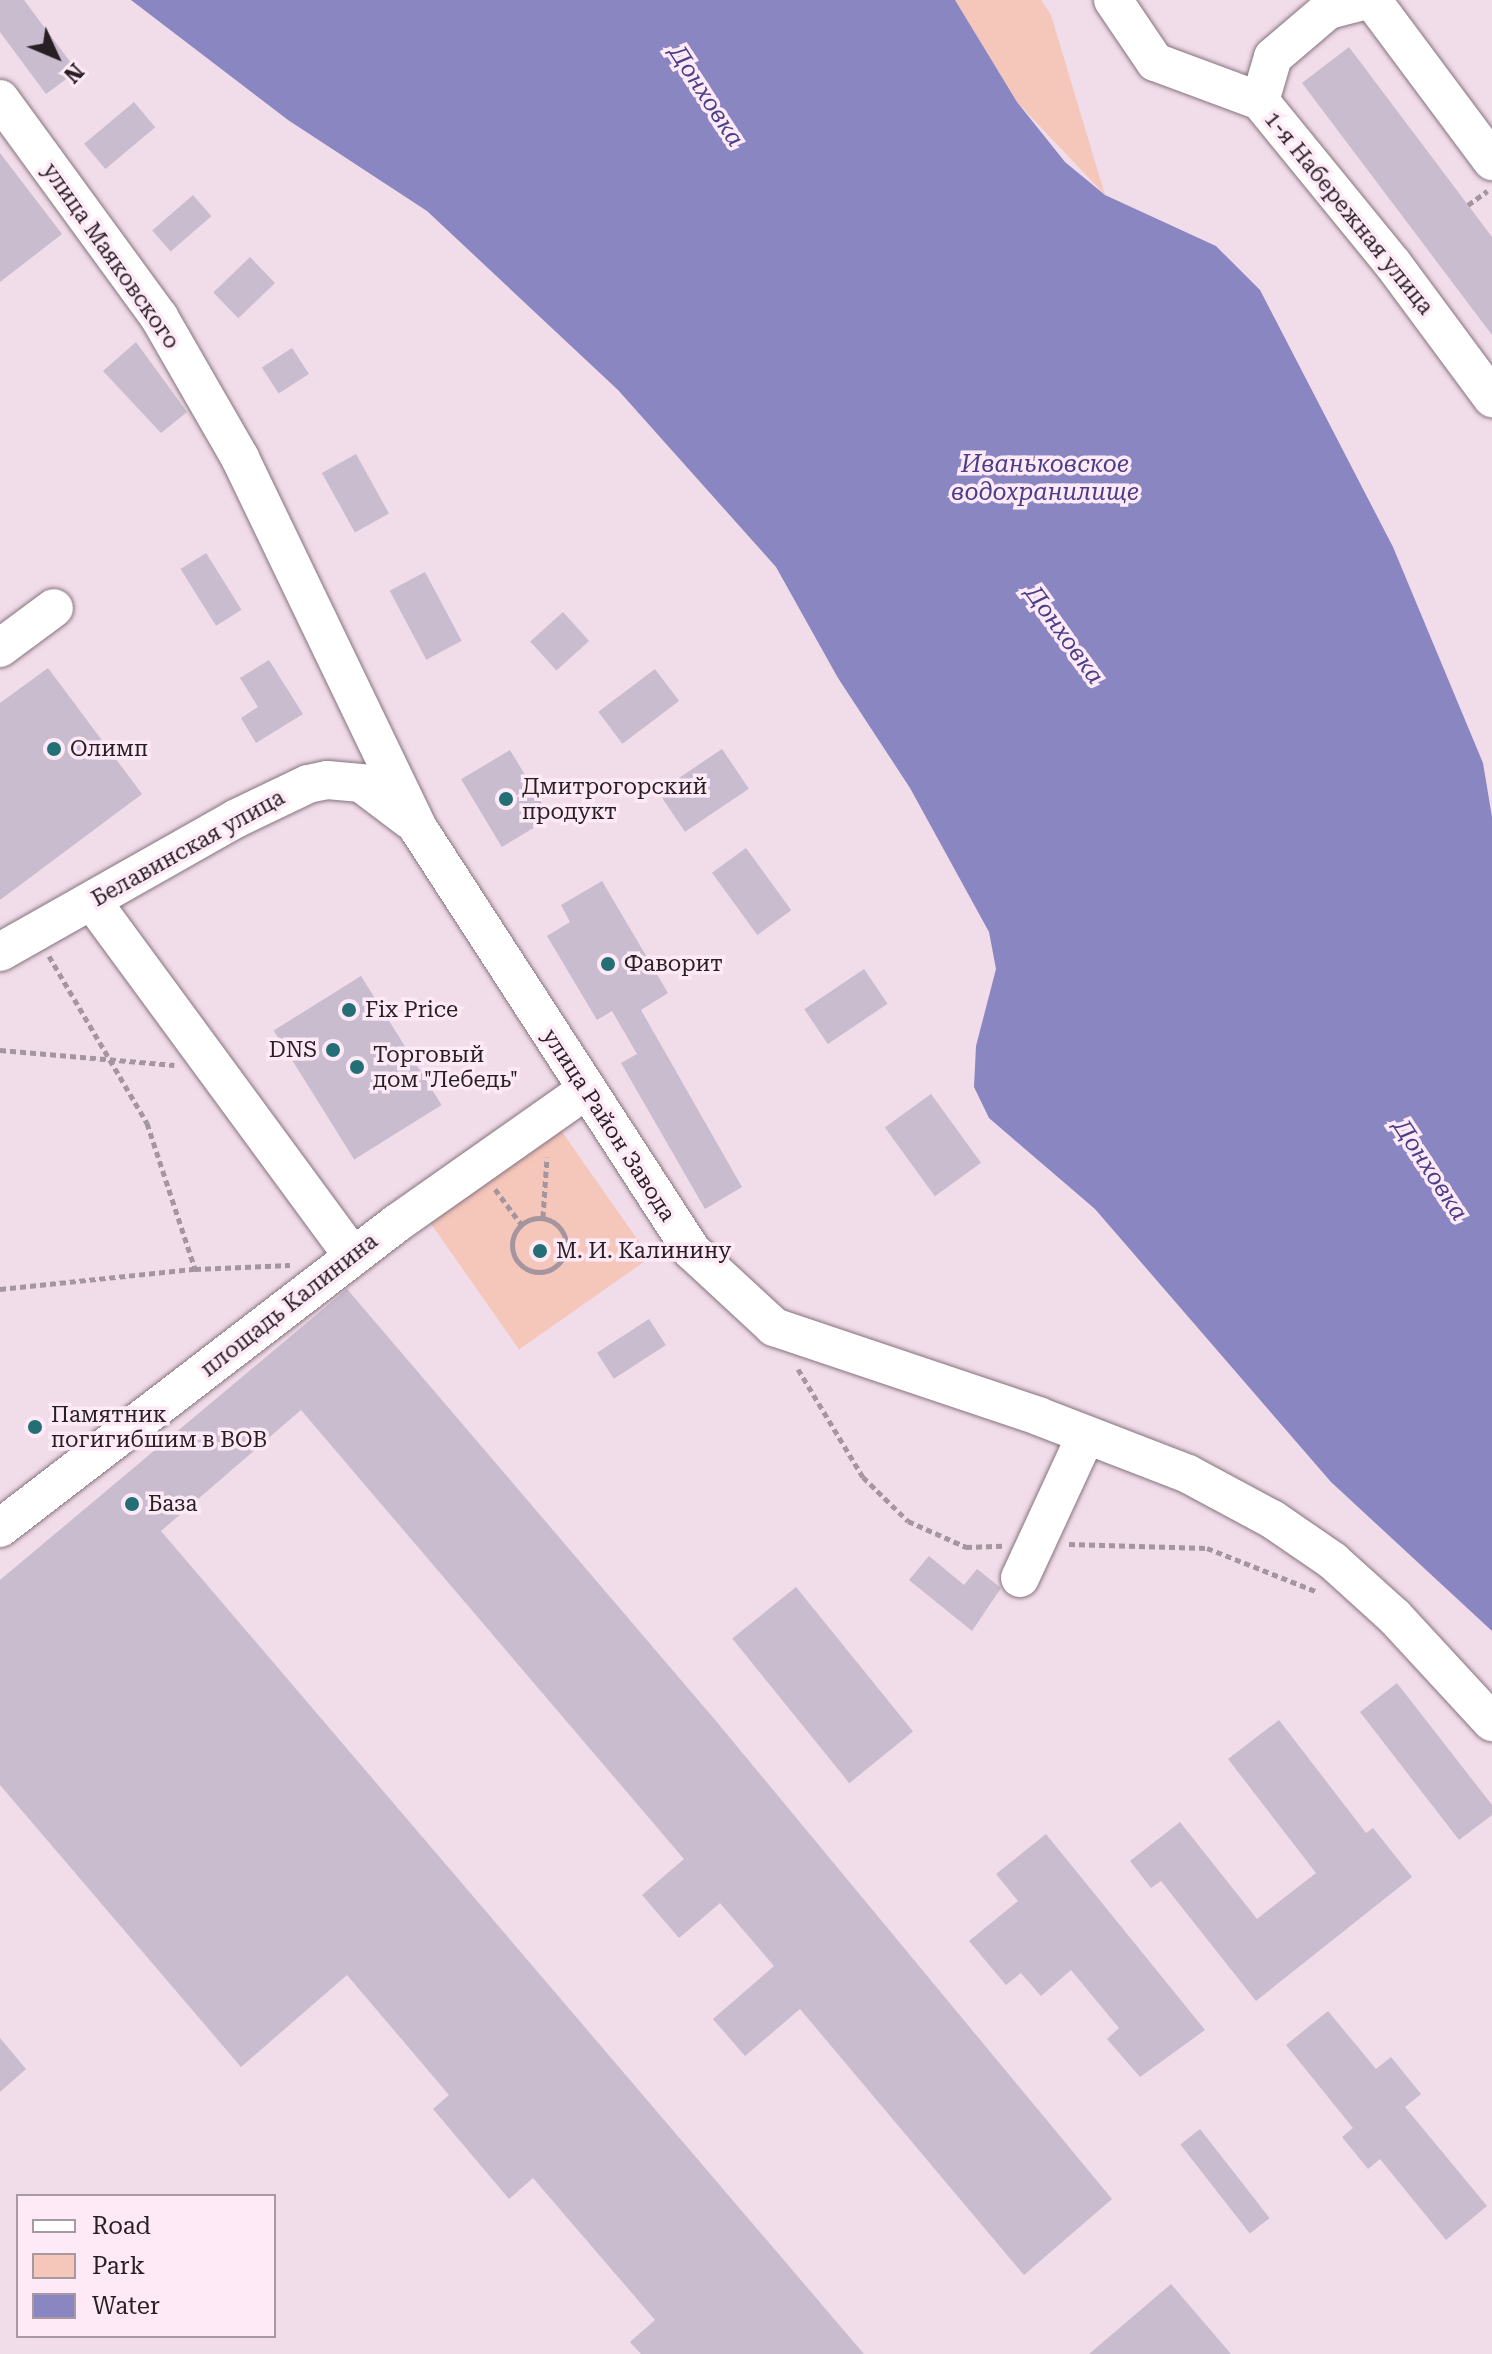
<!DOCTYPE html>
<meta charset="utf-8">
<style>
body{margin:0}
#map{position:relative;width:1492px;height:2354px;overflow:hidden;background:#f1dce9;font-family:"Roboto Serif",serif}
div>[style]{position:absolute}
.green>*{inset:0;background:#f5c6ba;transform-origin:0 0}
.water>*{inset:0;background:#8a86c1}
.building>*{inset:0;background:#c8bcce;transform-origin:0 0}
.path>*{height:5px;margin-top:-2.5px;transform-origin:0;background:repeating-linear-gradient(90deg,#a5959f 0 6px,transparent 0 10px)}
.path>.ring{margin:-2.5px;padding:0;box-sizing:content-box;background:none;border:5px solid #a5959f;border-radius:50%}
.roads{filter:drop-shadow(0 0 2px #85737e) drop-shadow(0 0 2px #85737e)}
.minor>*{height:38px;margin:-19px;padding:0 19px;transform-origin:19px;border-radius:19px;background:#fff}
.dots>*{width:22px;height:22px;translate:-50% -50%;box-sizing:border-box;border:4px solid #fee9f6;border-radius:50%}
span{translate:-50% -50%;white-space:nowrap;text-align:center;line-height:1.15;-webkit-text-stroke:7px #fee9f6;paint-order:stroke}
.street-label{font-size:22px;color:#271f24}
.poi-label{font-size:22px;color:#271f24}
.left{translate:0 -50%;text-align:left}
.right{translate:-100% -50%;text-align:right}
.water-label{font-size:24px;color:#493f88;font-style:italic}
.legend{position:absolute;left:16px;top:2194px;width:260px;height:144px;box-sizing:border-box;background:#fee9f6;border:2px solid #a898a2;margin:0;padding:10px 14px;list-style:none;font-size:24px;color:#271f24}
.legend li{display:flex;align-items:center;gap:16px;height:40px}
.legend b{width:40px;border:2px solid #a898a2}
.north{position:absolute;left:16px;top:16px;width:80px;height:80px;-webkit-text-stroke:6px #fee9f6;paint-order:stroke;rotate:134deg;font-size:22px;font-weight:700;line-height:32px;text-align:center;color:#271f24}
.north::after{content:'';display:block;margin:auto;width:28px;height:36px;background:#271f24;clip-path:polygon(50% 0,100% 100%,50% 72%,0 100%)}
</style>
<div id="map">
<div class="green">
<i style="clip-path:polygon(955px 0,1041px 0,1051px 15px,1105px 195px,1017px 102px)"></i>
<i style="left:560px;top:1129px;width:157px;height:160px;rotate:55deg"></i>
</div>
<div class="water">
<i style="clip-path:polygon(131px 0,955px 0,1017px 102px,1065px 162px,1105px 195px,1216px 246px,1260px 290px,1393px 547px,1483px 763px,1492px 817px,1492px 1631px,1331px 1482px,1095px 1209px,989px 1118px,974px 1087px,976px 1046px,996px 969px,989px 932px,910px 788px,838px 678px,776px 567px,618px 390px,427px 211px,288px 120px)"></i>
</div>
<div class="building">
<i style="clip-path:polygon(0 0,24px 0,77px 71px,46px 94px,0 32px)"></i>
<i style="clip-path:polygon(1349px 47px,1492px 237px,1492px 335px,1302px 83px)"></i>
<i style="left:134px;top:102px;width:33px;height:65px;rotate:50deg"></i>
<i style="clip-path:polygon(0 153px,62px 234px,0 282px)"></i>
<i style="left:193px;top:195px;width:28px;height:54px;rotate:49deg"></i>
<i style="left:250px;top:257px;width:36px;height:51px;rotate:46deg"></i>
<i style="clip-path:polygon(136px 342px,187px 412px,161px 433px,103px 371px)"></i>
<i style="left:292px;top:348px;width:31px;height:36px;rotate:57deg"></i>
<i style="left:356px;top:454px;width:68px;height:39px;rotate:61deg"></i>
<i style="left:206px;top:553px;width:67px;height:30px;rotate:58deg"></i>
<i style="left:425px;top:572px;width:78px;height:40px;rotate:62deg"></i>
<i style="left:563px;top:612px;width:39px;height:44px;rotate:48deg"></i>
<i style="clip-path:polygon(269px 660px,303px 714px,256px 743px,241px 718px,258px 707px,240px 678px)"></i>
<i style="clip-path:polygon(48px 668px,142px 794px,0 900px,0 703px)"></i>
<i style="left:655px;top:669px;width:40px;height:71px;rotate:53deg"></i>
<i style="left:722px;top:749px;width:48px;height:77px;rotate:56deg"></i>
<i style="left:510px;top:750px;width:79px;height:57px;rotate:59deg"></i>
<i style="left:746px;top:848px;width:77px;height:42px;rotate:54deg"></i>
<i style="clip-path:polygon(602px 881px,668px 993px,641px 1010px,742px 1187px,705px 1209px,621px 1063px,637px 1054px,612px 1011px,597px 1020px,547px 936px,570px 922px,561px 905px)"></i>
<i style="left:864px;top:969px;width:42px;height:72px;rotate:56deg"></i>
<i style="left:361px;top:976px;width:152px;height:103px;rotate:58deg"></i>
<i style="left:931px;top:1094px;width:85px;height:57px;rotate:54deg"></i>
<i style="clip-path:polygon(347px 1289px,716px 1721px,1112px 2199px,1024px 2275px,800px 2009px,745px 2056px,713px 2019px,774px 1966px,720px 1903px,679px 1938px,642px 1895px,684px 1859px,301px 1410px,161px 1531px,864px 2354px,641px 2354px,630px 2342px,655px 2320px,533px 2178px,509px 2199px,433px 2109px,449px 2095px,347px 1975px,241px 2067px,0 1785px,0 1580px)"></i>
<i style="left:649px;top:1319px;width:31px;height:62px;rotate:57deg"></i>
<i style="clip-path:polygon(929px 1556px,964px 1585px,977px 1569px,1001px 1588px,972px 1631px,909px 1580px)"></i>
<i style="left:796px;top:1587px;width:186px;height:82px;rotate:51deg"></i>
<i style="clip-path:polygon(1397px 1683px,1492px 1805px,1492px 1815px,1459px 1840px,1360px 1712px)"></i>
<i style="clip-path:polygon(1279px 1720px,1366px 1833px,1373px 1828px,1412px 1877px,1256px 2001px,1161px 1881px,1151px 1888px,1130px 1861px,1180px 1822px,1257px 1919px,1316px 1873px,1228px 1759px)"></i>
<i style="clip-path:polygon(1046px 1834px,1205px 2030px,1140px 2077px,1107px 2039px,1119px 2028px,1071px 1970px,1041px 1996px,1021px 1973px,1006px 1985px,969px 1941px,1018px 1901px,996px 1874px)"></i>
<i style="clip-path:polygon(1328px 2011px,1376px 2069px,1391px 2057px,1421px 2094px,1405px 2107px,1487px 2206px,1446px 2240px,1380px 2159px,1368px 2169px,1342px 2137px,1353px 2128px,1286px 2045px)"></i>
<i style="clip-path:polygon(0 2038px,26px 2069px,0 2092px)"></i>
<i style="left:1200px;top:2129px;width:113px;height:25px;rotate:52deg"></i>
<i style="clip-path:polygon(1171px 2284px,1231px 2354px,1089px 2354px)"></i>
</div>
<div class="path">
<i style="left:1468px;top:205px;width:24px;rotate:-36deg"></i>
<i style="left:49px;top:956px;width:194px;rotate:59.6deg"></i>
<i style="left:147px;top:1123px;width:154px;rotate:71.8deg"></i>
<i style="left:195px;top:1269px;width:95px;rotate:-2.4deg"></i>
<i style="left:0;top:1050px;width:175px;rotate:4.9deg"></i>
<i style="left:495px;top:1189px;width:44px;rotate:53.4deg"></i>
<i style="left:543px;top:1217px;width:60px;rotate:-86.2deg"></i>
<i class="ring" style="left:512px;top:1218px;width:49px;height:49px"></i>
<i style="left:0;top:1289px;width:196px;rotate:-5.9deg"></i>
<i style="left:798px;top:1369px;width:126px;rotate:59deg"></i>
<i style="left:863px;top:1477px;width:63px;rotate:44.4deg"></i>
<i style="left:908px;top:1521px;width:64px;rotate:24.1deg"></i>
<i style="left:966px;top:1547px;width:37px;rotate:-2deg"></i>
<i style="left:1069px;top:1544px;width:138px;rotate:1.7deg"></i>
<i style="left:1207px;top:1548px;width:119px;rotate:21.6deg"></i>
</div>
<div class="roads">
<div class="minor">
<i style="left:1113px;top:0;width:75px;rotate:55.9deg"></i>
<i style="left:1155px;top:62px;width:112px;rotate:20.4deg"></i>
<i style="left:1260px;top:101px;width:210px;rotate:50.8deg"></i>
<i style="left:1393px;top:264px;width:167px;rotate:53.5deg"></i>
<i style="left:1372px;top:0;width:201px;rotate:53.3deg"></i>
<i style="left:0;top:99px;width:270px;rotate:53.9deg"></i>
<i style="left:159px;top:317px;width:163px;rotate:60.1deg"></i>
<i style="left:240px;top:458px;width:411px;rotate:64.3deg"></i>
<i style="left:418px;top:828px;width:504px;rotate:57.07deg"></i>
<i style="left:692px;top:1251px;width:112px;rotate:42.8deg"></i>
<i style="left:774px;top:1327px;width:279px;rotate:18.6deg"></i>
<i style="left:1038px;top:1416px;width:161px;rotate:21.1deg"></i>
<i style="left:1188px;top:1474px;width:95px;rotate:28.2deg"></i>
<i style="left:1272px;top:1519px;width:74px;rotate:34.5deg"></i>
<i style="left:1333px;top:1561px;width:84px;rotate:42.1deg"></i>
<i style="left:1395px;top:1617px;width:143px;rotate:47.3deg"></i>
<i style="left:1260px;top:101px;width:46px;rotate:-73.5deg"></i>
<i style="left:1273px;top:57px;width:72px;rotate:-40.5deg"></i>
<i style="left:1328px;top:10px;width:40px;rotate:-14.4deg"></i>
<i style="left:0;top:648px;width:67px;rotate:-36.5deg"></i>
<i style="left:92px;top:901px;width:441px;rotate:53.7deg"></i>
<i style="left:0;top:952px;width:270px;rotate:-29.5deg"></i>
<i style="left:235px;top:819px;width:81px;rotate:-25.6deg"></i>
<i style="left:308px;top:784px;width:19px;rotate:-12deg"></i>
<i style="left:327px;top:780px;width:34px;rotate:5deg"></i>
<i style="left:361px;top:783px;width:61px;rotate:37.1deg"></i>
<i style="left:0;top:1528px;width:501px;rotate:-37.53deg"></i>
<i style="left:397px;top:1223px;width:230px;rotate:-35.1deg"></i>
<i style="left:1020px;top:1578px;width:157px;rotate:-65.2deg"></i>
</div>
</div>
<div class="dots">
<i style="left:54px;top:749px;background:#246e76"></i>
<i style="left:506px;top:799px;background:#246e76"></i>
<i style="left:608px;top:964px;background:#246e76"></i>
<i style="left:349px;top:1010px;background:#246e76"></i>
<i style="left:333px;top:1050px;background:#246e76"></i>
<i style="left:357px;top:1067px;background:#246e76"></i>
<i style="left:540px;top:1251px;background:#246e76"></i>
<i style="left:35px;top:1427px;background:#246e76"></i>
<i style="left:132px;top:1504px;background:#246e76"></i>
</div>
<div class="street-label">
<span style="left:1349px;top:213px;rotate:51deg">1-я Набережная улица</span>
<span style="left:111px;top:256px;rotate:55deg">улица Маяковского</span>
<span style="left:188px;top:848px;rotate:-29deg">Белавинская улица</span>
<span style="left:609px;top:1125px;rotate:57deg">улица Район Завода</span>
<span style="left:289px;top:1305px;rotate:-38deg">площадь Калинина</span>
</div>
<div class="poi-label">
<span class="left" style="left:70px;top:749px">Олимп</span>
<span class="left" style="left:522px;top:799px">Дмитрогорский<br>продукт</span>
<span class="left" style="left:624px;top:964px">Фаворит</span>
<span class="left" style="left:365px;top:1010px">Fix Price</span>
<span class="right" style="left:317px;top:1050px">DNS</span>
<span class="left" style="left:373px;top:1067px">Торговый<br>дом "Лебедь"</span>
<span class="left" style="left:556px;top:1251px">М. И. Калинину</span>
<span class="left" style="left:51px;top:1427px">Памятник<br>погигибшим в ВОВ</span>
<span class="left" style="left:148px;top:1504px">База</span>
</div>
<div class="water-label">
<span style="left:706px;top:96px;rotate:57deg">Донховка</span>
<span style="left:1045px;top:479px">Иваньковское<br>водохранилище</span>
<span style="left:1064px;top:635px;rotate:54deg">Донховка</span>
<span style="left:1430px;top:1170px;rotate:57deg">Донховка</span>
</div>
<ul class="legend">
<li><b style="height:10px;background:#fff"></b>Road</li>
<li><b style="height:22px;background:#f5c6ba"></b>Park</li>
<li><b style="height:22px;background:#8a86c1"></b>Water</li>
</ul>
<div class="north">N</div>
</div>
